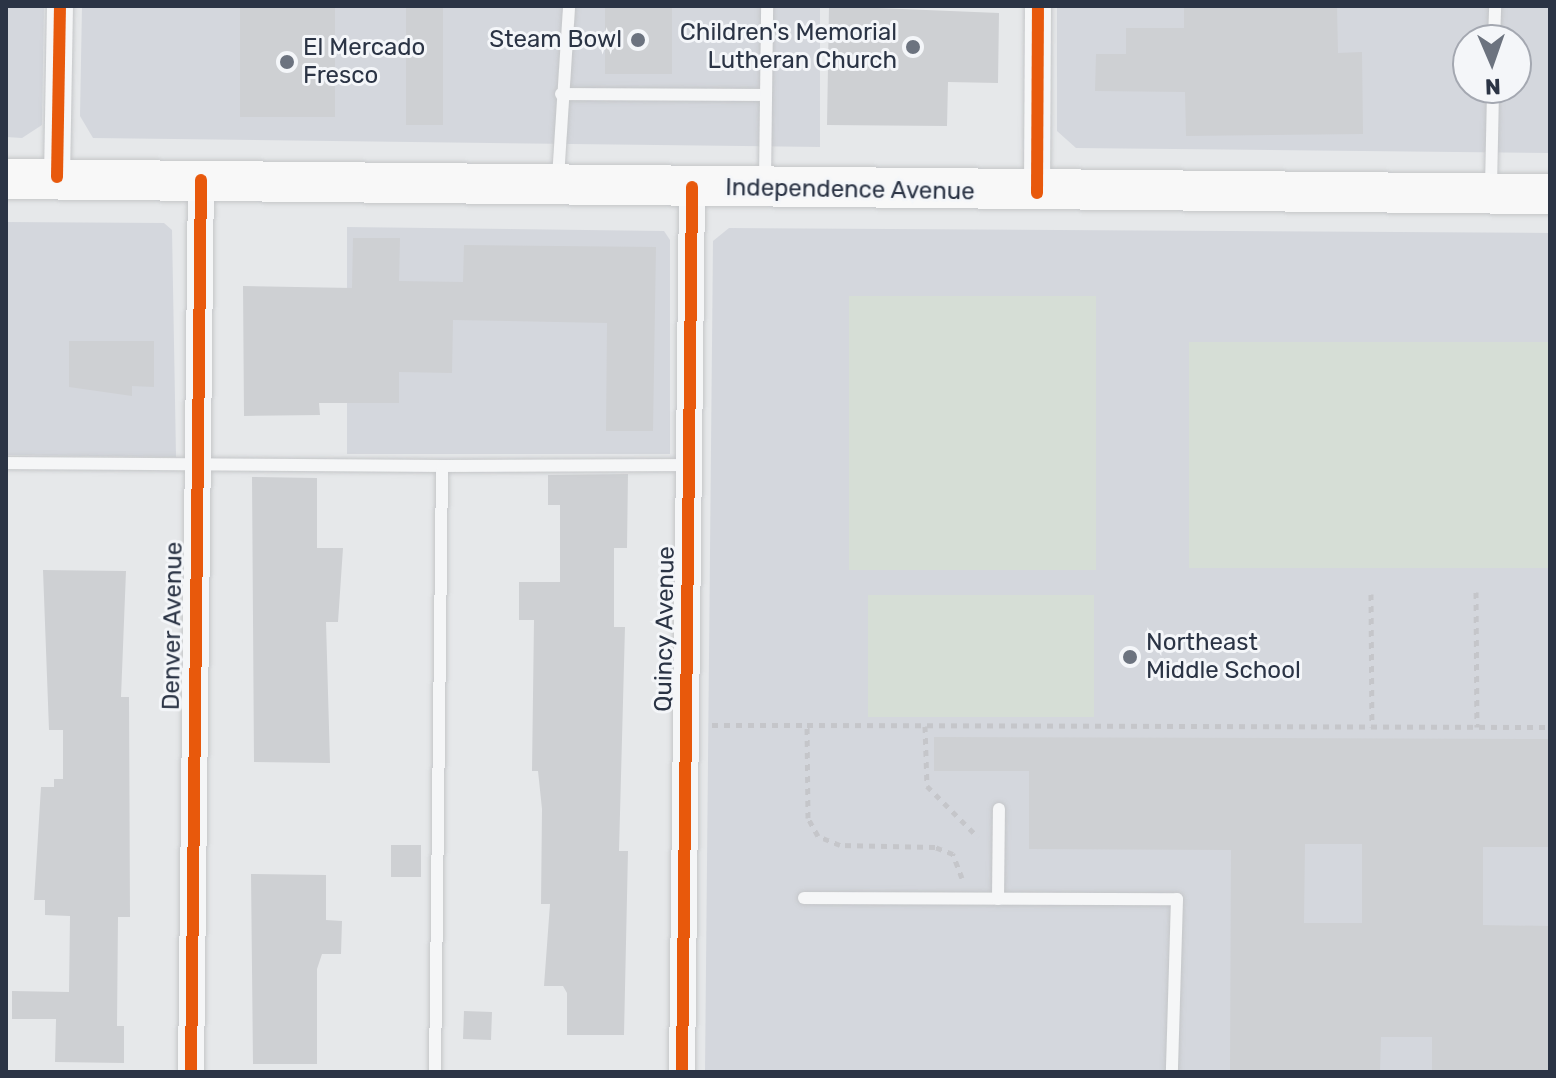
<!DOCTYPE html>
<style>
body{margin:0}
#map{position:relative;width:1556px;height:1078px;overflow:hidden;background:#e6e8ea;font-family:Rubik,sans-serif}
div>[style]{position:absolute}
.built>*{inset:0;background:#d4d7dd}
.green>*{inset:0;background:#d6ded6;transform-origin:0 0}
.building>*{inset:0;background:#ced0d3;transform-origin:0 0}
.path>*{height:5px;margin-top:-2.5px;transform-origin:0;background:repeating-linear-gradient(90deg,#c5c6ca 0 6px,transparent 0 12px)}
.roads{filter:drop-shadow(0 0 2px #c4c6c8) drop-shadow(0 0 2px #c4c6c8)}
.lane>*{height:12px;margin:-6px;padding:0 6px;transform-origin:6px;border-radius:6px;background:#f5f6f7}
.street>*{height:26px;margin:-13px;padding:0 13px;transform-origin:13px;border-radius:13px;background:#f5f6f7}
.primary>*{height:40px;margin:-20px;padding:0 20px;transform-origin:20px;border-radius:20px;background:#f8f8f8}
.cycleway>*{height:12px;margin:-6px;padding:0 6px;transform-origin:6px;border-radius:6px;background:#e8590c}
.dots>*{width:22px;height:22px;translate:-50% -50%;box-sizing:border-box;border:4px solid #f4f6f9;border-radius:50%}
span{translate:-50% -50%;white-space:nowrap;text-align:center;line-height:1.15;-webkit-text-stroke:6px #f4f6f9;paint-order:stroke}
.poi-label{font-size:24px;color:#2b3445}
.right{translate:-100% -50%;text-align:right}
.left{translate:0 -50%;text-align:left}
.street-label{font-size:24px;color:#2b3445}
.frame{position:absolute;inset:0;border:8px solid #2b3445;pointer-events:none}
.north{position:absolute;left:1452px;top:24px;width:80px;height:80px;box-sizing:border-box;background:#f4f6f9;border:2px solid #a4a8b1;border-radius:50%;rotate:178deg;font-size:22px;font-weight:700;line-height:32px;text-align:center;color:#2b3445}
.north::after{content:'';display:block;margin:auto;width:28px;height:36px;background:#6c737f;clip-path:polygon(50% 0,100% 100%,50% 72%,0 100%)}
</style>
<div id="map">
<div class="built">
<i style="clip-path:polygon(6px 6px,44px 6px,42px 125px,22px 138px,6px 137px)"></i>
<i style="clip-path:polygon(82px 6px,820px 6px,820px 147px,93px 138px,80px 116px)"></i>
<i style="clip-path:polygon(evenodd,1057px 6px,1550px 6px,1550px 153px,1076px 148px,1057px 131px,1057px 6px,1468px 40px,1516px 40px,1516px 88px,1468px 88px,1468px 40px)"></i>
<i style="clip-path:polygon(6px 222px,164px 223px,172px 230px,176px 457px,6px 455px)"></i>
<i style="clip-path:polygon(347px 227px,664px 231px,670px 240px,670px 454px,347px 454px)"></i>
<i style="clip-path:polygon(729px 228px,1550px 233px,1550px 1072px,705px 1072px,713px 241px)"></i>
</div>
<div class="green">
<i style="left:849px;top:296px;width:247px;height:274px"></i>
<i style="left:1550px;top:342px;width:226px;height:361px;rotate:90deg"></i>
<i style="left:868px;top:595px;width:226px;height:122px"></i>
</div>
<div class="building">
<i style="left:240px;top:6px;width:95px;height:111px"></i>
<i style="left:406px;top:6px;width:37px;height:119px"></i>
<i style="left:605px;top:6px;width:67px;height:68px"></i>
<i style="clip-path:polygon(829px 6px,999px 13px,998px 83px,948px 82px,947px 126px,827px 125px)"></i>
<i style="clip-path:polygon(1184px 6px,1337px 6px,1338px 53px,1362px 52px,1363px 134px,1186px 136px,1185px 92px,1095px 91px,1096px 54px,1126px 54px,1126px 28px,1184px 28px)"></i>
<i style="clip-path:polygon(353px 238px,400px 238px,399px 281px,463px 282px,464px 245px,656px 247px,653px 431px,606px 431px,607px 323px,453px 320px,452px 373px,399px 372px,399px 403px,319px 403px,320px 415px,244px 416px,243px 286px,352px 288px)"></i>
<i style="clip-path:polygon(69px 341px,154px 341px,154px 387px,132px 386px,132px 396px,69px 387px)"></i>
<i style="clip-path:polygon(628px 474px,627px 548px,614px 548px,614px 627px,625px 627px,619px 851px,628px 851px,624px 1035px,567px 1035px,567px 993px,563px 986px,544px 986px,550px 904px,541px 904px,542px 809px,538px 771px,532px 771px,534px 620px,519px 620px,519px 582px,560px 582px,560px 505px,548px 505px,548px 475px)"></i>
<i style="clip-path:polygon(252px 477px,317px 478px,317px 548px,343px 548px,338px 622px,326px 622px,330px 763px,254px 762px)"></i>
<i style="clip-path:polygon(43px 570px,126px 571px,121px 697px,129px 697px,130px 917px,118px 917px,117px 1026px,124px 1026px,124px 1063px,55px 1062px,56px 1019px,12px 1019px,12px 991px,69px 992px,70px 916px,45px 915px,45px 900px,34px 900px,41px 787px,54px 787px,54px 779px,63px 779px,63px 730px,49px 730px)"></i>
<i style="clip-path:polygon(evenodd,934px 737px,1550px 739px,1550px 847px,1483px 847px,1483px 925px,1550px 926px,1550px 1072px,1432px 1072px,1432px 1037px,1381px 1037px,1380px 1072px,1230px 1072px,1231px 850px,1029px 849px,1029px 771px,934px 771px,934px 737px,1305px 844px,1362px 844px,1362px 923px,1304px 923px,1305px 844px)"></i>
<i style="left:391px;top:845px;width:30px;height:32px"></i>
<i style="clip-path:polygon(251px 874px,326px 875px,326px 920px,342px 921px,341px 954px,322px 954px,317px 969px,317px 1064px,253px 1064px)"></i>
<i style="left:464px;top:1011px;width:28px;height:28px;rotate:2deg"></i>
</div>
<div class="path">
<i style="left:1476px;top:592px;width:135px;rotate:89.6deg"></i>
<i style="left:1371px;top:594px;width:133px;rotate:89.6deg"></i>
<i style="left:712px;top:725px;width:95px"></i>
<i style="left:925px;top:726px;width:60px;rotate:88.1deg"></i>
<i style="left:927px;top:786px;width:72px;rotate:45deg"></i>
<i style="left:962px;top:878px;width:26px;rotate:-111deg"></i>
<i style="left:953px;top:854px;width:19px;rotate:-159deg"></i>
<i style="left:935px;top:847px;width:95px;rotate:-178.8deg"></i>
<i style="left:840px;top:845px;width:24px;rotate:-158deg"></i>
<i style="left:818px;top:836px;width:21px;rotate:-119deg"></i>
<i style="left:808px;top:818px;width:93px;rotate:-90.6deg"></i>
<i style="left:807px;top:725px;width:743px;rotate:0.15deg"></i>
</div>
<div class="roads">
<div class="lane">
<i style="left:1494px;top:40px;width:34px;rotate:-88deg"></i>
<i style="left:561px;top:94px;width:205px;rotate:0.3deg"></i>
<i style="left:558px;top:178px;width:172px;rotate:-86.3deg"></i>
<i style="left:765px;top:181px;width:175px;rotate:-89.3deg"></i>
<i style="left:1491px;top:187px;width:99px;rotate:-88.8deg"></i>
<i style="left:6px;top:463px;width:436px;rotate:0.4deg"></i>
<i style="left:442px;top:466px;width:606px;rotate:90.66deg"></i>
<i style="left:442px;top:466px;width:247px;rotate:-0.2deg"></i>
<i style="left:804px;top:898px;width:373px;rotate:0.2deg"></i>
<i style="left:1177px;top:899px;width:173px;rotate:91.7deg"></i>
<i style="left:998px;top:899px;width:90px;rotate:-89.4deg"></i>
</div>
<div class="street">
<i style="left:57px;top:177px;width:171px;rotate:-89deg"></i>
<i style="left:1037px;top:193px;width:187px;rotate:-89.7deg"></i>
<i style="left:191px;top:1072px;width:892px;rotate:-89.36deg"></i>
<i style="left:682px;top:1072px;width:885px;rotate:-89.35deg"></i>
</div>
<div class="primary">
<i style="left:6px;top:179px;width:1544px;rotate:0.56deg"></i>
</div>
</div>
<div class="cycleway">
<i style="left:57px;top:177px;width:171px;rotate:-89deg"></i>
<i style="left:1037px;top:193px;width:187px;rotate:-89.7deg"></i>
<i style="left:191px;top:1072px;width:892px;rotate:-89.36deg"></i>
<i style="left:682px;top:1072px;width:885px;rotate:-89.35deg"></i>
</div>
<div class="dots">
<i style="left:638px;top:40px;background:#6c737f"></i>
<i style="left:913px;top:47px;background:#6c737f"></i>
<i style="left:287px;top:62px;background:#6c737f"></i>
<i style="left:1130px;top:657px;background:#6c737f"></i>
</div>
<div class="poi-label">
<span class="right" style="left:897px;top:47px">Children's Memorial<br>Lutheran Church</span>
<span class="right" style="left:622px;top:40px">Steam Bowl</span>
<span class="left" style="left:303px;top:62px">El Mercado<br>Fresco</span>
<span class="left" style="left:1146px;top:657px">Northeast<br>Middle School</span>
</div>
<div class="street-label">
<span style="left:850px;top:190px;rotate:1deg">Independence Avenue</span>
<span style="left:173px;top:626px;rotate:-89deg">Denver Avenue</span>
<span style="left:665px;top:629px;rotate:-89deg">Quincy Avenue</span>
</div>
<div class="frame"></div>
<div class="north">N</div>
</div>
